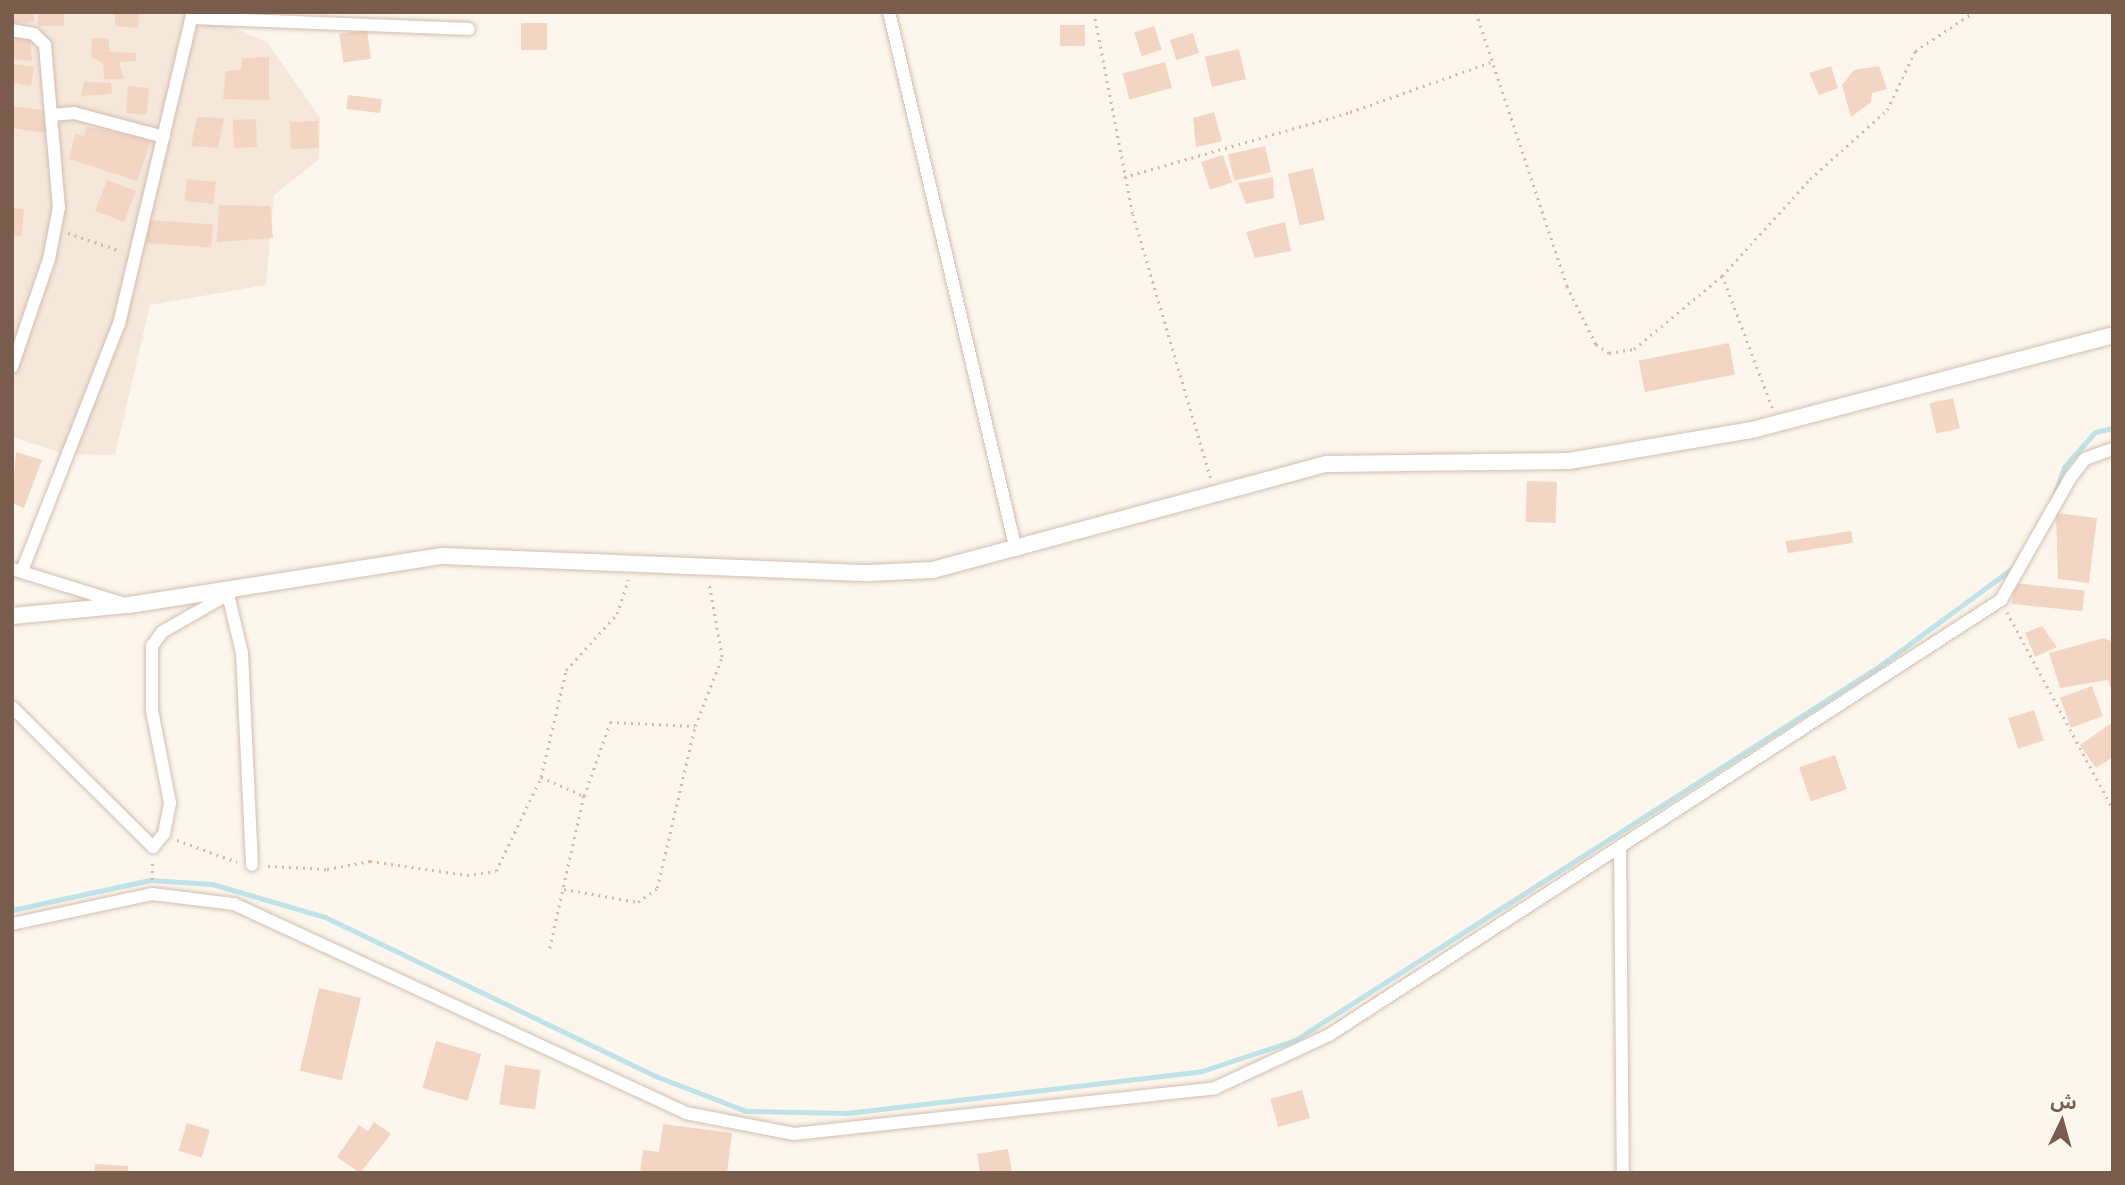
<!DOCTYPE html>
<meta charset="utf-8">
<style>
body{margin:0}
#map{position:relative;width:2125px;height:1185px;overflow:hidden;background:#fdf6ec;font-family:Lato,"Noto Sans Arabic",sans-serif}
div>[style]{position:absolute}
.residential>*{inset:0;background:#f5e8da}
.stream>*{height:5px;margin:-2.5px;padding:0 2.5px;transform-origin:2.5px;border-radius:2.5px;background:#bfe3e8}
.building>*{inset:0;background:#f3d5c3;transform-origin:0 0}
.path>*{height:2.5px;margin-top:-1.25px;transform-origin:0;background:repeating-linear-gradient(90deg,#d9b8a5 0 2px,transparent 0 7px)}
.roads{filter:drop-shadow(0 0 2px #d1beb0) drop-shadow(0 0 2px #d1beb0)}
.minor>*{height:12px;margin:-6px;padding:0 6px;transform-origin:6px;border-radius:6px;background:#fff}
.tertiary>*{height:16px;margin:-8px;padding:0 8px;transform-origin:8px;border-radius:8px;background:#fff}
span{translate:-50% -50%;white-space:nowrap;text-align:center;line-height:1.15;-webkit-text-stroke:6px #fffaf3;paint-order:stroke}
.frame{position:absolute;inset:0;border:14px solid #7a5c4d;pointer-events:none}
.north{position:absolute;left:2027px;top:1087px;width:70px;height:70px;-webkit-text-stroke:5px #fffaf3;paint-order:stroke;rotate:5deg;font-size:19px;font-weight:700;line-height:28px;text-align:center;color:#7a5c4d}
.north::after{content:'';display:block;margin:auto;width:24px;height:32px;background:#7a5c4d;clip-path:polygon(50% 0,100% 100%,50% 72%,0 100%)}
</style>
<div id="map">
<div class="residential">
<i style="clip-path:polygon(12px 12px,197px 12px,267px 42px,320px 118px,319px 159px,274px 195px,266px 285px,150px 305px,115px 455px,65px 454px,12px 437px)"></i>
</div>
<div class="stream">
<i style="left:2053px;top:498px;width:33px;rotate:-70deg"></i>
<i style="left:2064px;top:467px;width:47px;rotate:-48.5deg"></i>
<i style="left:2095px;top:432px;width:18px;rotate:-13deg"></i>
<i style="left:12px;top:910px;width:141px;rotate:-12.3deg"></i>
<i style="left:150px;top:880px;width:62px;rotate:3.7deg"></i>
<i style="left:212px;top:884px;width:118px;rotate:16.3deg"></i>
<i style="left:325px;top:917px;width:369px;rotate:25.7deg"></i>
<i style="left:658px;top:1077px;width:94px;rotate:21.1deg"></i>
<i style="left:746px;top:1111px;width:101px;rotate:1.1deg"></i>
<i style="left:847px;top:1113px;width:357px;rotate:-6.7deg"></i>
<i style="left:1202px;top:1071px;width:98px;rotate:-18.4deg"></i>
<i style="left:1295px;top:1040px;width:692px;rotate:-32.61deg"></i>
<i style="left:1878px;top:667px;width:169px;rotate:-36.3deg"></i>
</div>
<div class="building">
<i style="left:12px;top:12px;width:22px;height:10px"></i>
<i style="left:38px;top:12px;width:26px;height:14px"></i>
<i style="clip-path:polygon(115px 12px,139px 12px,138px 28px,115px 26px)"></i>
<i style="left:547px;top:23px;width:27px;height:26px;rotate:90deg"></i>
<i style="left:1060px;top:25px;width:25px;height:21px"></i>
<i style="left:1154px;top:26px;width:25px;height:21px;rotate:72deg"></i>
<i style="left:367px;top:30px;width:29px;height:28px;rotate:82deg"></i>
<i style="left:1193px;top:33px;width:21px;height:24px;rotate:73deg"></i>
<i style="clip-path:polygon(15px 38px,30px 39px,32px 61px,12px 59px)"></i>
<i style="clip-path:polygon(92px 38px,109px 39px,109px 52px,136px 53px,136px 61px,119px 62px,124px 79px,104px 79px,103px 64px,91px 57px)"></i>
<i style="left:1239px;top:49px;width:31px;height:35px;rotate:77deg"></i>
<i style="clip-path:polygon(269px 57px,269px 100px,223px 99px,226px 71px,241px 70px,242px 58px)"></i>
<i style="left:1165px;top:62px;width:27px;height:44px;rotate:75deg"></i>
<i style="clip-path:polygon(12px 64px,34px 67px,31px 86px,12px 83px)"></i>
<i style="clip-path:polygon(1831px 66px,1838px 88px,1819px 95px,1809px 73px)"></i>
<i style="clip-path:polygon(1879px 66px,1887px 89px,1872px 93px,1871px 102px,1851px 117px,1842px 85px,1854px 70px)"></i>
<i style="clip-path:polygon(84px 82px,111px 83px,112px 94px,81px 96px)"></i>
<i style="left:128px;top:86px;width:21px;height:27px;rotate:5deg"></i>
<i style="left:348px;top:95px;width:34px;height:14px;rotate:7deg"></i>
<i style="left:12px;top:106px;width:36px;height:22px;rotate:8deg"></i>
<i style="clip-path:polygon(1214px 112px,1222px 141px,1196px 147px,1193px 118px)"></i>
<i style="clip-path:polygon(197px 117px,224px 118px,218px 148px,191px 146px)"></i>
<i style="left:256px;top:119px;width:28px;height:23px;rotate:88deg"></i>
<i style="left:318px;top:121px;width:27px;height:28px;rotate:88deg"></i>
<i style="clip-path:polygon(86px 127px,152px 138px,137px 181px,69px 159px,75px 134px,84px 136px)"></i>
<i style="left:1265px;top:146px;width:27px;height:38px;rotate:77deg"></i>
<i style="left:1223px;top:155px;width:29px;height:23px;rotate:72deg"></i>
<i style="left:1313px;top:168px;width:53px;height:26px;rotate:77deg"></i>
<i style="clip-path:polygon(1273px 177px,1274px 198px,1246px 204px,1238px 183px)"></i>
<i style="left:187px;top:179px;width:29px;height:22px;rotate:6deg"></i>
<i style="left:107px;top:180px;width:31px;height:33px;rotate:21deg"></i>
<i style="clip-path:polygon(219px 205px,270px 206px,273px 238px,217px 242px)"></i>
<i style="left:12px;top:208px;width:12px;height:27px;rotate:5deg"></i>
<i style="left:148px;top:220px;width:65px;height:23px;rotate:4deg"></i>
<i style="clip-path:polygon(1285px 222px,1291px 251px,1255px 258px,1246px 232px)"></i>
<i style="left:1729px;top:343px;width:32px;height:92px;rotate:79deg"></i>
<i style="left:1953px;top:398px;width:31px;height:24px;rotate:77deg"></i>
<i style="clip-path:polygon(16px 452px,42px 460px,24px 508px,12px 503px)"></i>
<i style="left:1527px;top:481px;width:30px;height:41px;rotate:2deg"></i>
<i style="clip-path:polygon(2056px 513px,2097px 518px,2089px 583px,2058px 579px)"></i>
<i style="left:1851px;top:531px;width:12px;height:66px;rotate:81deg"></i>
<i style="left:2014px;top:583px;width:71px;height:21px;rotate:6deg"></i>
<i style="clip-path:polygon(2042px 626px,2057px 647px,2035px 657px,2025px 633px)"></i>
<i style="clip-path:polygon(2104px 638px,2113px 642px,2113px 694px,2108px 680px,2060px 688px,2049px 653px)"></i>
<i style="left:2092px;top:686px;width:32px;height:34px;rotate:70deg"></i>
<i style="left:2034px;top:710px;width:32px;height:27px;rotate:72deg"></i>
<i style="clip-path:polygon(2113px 722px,2113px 757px,2096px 768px,2080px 745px)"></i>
<i style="left:1835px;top:755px;width:36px;height:38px;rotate:71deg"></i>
<i style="left:319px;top:988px;width:43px;height:85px;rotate:13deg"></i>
<i style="left:436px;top:1041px;width:47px;height:49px;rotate:16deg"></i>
<i style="left:505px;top:1065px;width:36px;height:40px;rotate:8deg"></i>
<i style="left:1302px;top:1090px;width:29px;height:33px;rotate:74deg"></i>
<i style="clip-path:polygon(374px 1122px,391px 1134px,360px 1173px,337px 1157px,359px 1125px,368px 1131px)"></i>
<i style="left:187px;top:1123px;width:24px;height:29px;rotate:17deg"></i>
<i style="clip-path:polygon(663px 1124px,732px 1133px,727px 1173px,640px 1173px,643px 1150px,659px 1152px)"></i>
<i style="clip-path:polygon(1008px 1149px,1012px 1173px,980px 1173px,977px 1154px)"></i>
<i style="clip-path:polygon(95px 1164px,128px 1166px,128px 1173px,94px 1173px)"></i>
</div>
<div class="path">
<i style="left:1094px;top:12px;width:206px;rotate:79.1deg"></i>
<i style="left:1133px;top:214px;width:276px;rotate:73.6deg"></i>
<i style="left:1476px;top:12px;width:289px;rotate:71.6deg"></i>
<i style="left:1567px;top:286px;width:65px;rotate:63.4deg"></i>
<i style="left:1596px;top:344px;width:16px;rotate:35deg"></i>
<i style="left:1609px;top:353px;width:25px;rotate:-9deg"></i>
<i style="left:1634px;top:349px;width:114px;rotate:-39.7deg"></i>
<i style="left:1124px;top:177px;width:235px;rotate:-16deg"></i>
<i style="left:1350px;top:112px;width:150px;rotate:-19.5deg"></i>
<i style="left:68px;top:233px;width:56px;rotate:18.8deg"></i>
<i style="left:1772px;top:408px;width:141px;rotate:-110.7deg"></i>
<i style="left:1722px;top:276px;width:131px;rotate:-47.8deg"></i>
<i style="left:1810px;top:179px;width:103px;rotate:-41.9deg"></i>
<i style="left:1887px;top:110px;width:65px;rotate:-64.6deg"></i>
<i style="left:1915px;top:51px;width:71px;rotate:-33.5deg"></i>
<i style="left:2007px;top:612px;width:224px;rotate:61.7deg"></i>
<i style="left:541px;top:777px;width:47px;rotate:23.8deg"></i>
<i style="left:584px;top:796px;width:160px;rotate:102.6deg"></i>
<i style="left:584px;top:796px;width:78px;rotate:-70.6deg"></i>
<i style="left:610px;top:722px;width:85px;rotate:2.7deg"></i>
<i style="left:177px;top:840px;width:64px;rotate:20.1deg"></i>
<i style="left:268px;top:866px;width:59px;rotate:2.9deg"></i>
<i style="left:327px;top:869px;width:44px;rotate:-10.5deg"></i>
<i style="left:370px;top:861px;width:98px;rotate:8.2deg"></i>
<i style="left:467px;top:875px;width:29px;rotate:-8deg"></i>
<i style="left:496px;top:871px;width:104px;rotate:-64.4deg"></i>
<i style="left:541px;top:777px;width:110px;rotate:-76.8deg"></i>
<i style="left:566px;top:670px;width:76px;rotate:-47.7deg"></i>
<i style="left:617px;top:614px;width:36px;rotate:-72deg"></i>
<i style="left:152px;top:880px;width:17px;rotate:-90deg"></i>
<i style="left:564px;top:889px;width:75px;rotate:10deg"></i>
<i style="left:638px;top:902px;width:24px;rotate:-36deg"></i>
<i style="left:657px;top:888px;width:166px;rotate:-76.8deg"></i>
<i style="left:695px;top:726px;width:74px;rotate:-68.6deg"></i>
<i style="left:722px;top:657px;width:74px;rotate:-100.1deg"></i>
</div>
<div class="roads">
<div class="minor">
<i style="left:889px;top:12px;width:553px;rotate:76.72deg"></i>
<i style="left:192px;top:18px;width:277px;rotate:2.3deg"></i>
<i style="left:12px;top:30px;width:22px;rotate:10deg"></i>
<i style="left:34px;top:34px;width:16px;rotate:45deg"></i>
<i style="left:45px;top:45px;width:163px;rotate:85.1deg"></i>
<i style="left:59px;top:207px;width:53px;rotate:100.9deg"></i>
<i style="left:49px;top:259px;width:114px;rotate:108.9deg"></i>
<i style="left:51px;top:115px;width:23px;rotate:-5deg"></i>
<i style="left:74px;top:113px;width:93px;rotate:14.9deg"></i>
<i style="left:12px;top:569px;width:118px;rotate:17.2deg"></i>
<i style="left:22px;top:571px;width:265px;rotate:-68.6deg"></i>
<i style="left:119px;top:324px;width:321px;rotate:-76.7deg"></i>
<i style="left:228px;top:594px;width:61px;rotate:76.7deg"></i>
<i style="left:242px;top:653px;width:212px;rotate:87.3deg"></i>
<i style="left:12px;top:707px;width:199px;rotate:44.8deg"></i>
<i style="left:153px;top:847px;width:17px;rotate:-50deg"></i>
<i style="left:164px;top:834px;width:32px;rotate:-79deg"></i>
<i style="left:170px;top:803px;width:95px;rotate:-101deg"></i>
<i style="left:152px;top:710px;width:64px;rotate:-90deg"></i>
<i style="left:152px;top:646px;width:17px;rotate:-54deg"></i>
<i style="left:162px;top:632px;width:81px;rotate:-29.7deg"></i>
<i style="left:1620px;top:847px;width:326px;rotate:89.5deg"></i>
<i style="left:12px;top:924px;width:143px;rotate:-12.1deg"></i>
<i style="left:152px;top:894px;width:83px;rotate:7deg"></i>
<i style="left:234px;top:904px;width:498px;rotate:24.8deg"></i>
<i style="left:686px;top:1113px;width:110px;rotate:11deg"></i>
<i style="left:794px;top:1134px;width:424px;rotate:-6.2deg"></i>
<i style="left:1215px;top:1088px;width:126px;rotate:-24.9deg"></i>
<i style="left:1329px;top:1035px;width:801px;rotate:-32.92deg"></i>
<i style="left:2001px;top:600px;width:142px;rotate:-60.4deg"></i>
<i style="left:2071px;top:477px;width:23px;rotate:-52deg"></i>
<i style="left:2085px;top:459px;width:30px;rotate:-20deg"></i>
</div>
<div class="tertiary">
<i style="left:12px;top:616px;width:118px;rotate:-5.4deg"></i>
<i style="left:129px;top:605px;width:317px;rotate:-8.9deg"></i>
<i style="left:442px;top:556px;width:427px;rotate:2.3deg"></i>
<i style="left:869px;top:573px;width:64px;rotate:-2.7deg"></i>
<i style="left:933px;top:570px;width:408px;rotate:-15.1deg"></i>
<i style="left:1327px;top:464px;width:242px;rotate:-0.7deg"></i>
<i style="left:1569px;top:461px;width:186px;rotate:-9.6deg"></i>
<i style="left:1752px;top:430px;width:373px;rotate:-14.7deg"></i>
</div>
</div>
<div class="frame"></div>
<div class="north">ش</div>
</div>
